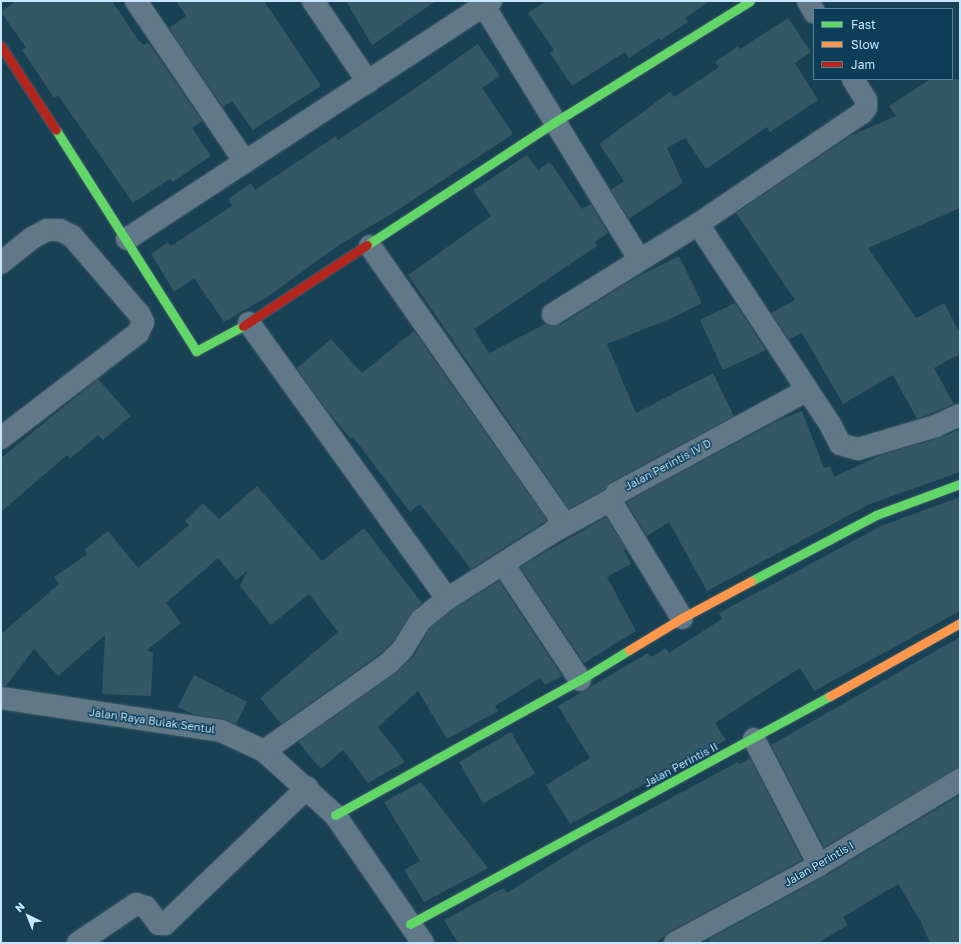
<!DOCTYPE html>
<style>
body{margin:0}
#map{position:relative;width:961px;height:944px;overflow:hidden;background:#184154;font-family:"Golos Text",sans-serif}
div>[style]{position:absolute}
.building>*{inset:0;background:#345765;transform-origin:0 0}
.roads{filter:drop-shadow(0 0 1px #415b69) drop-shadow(0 0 1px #415b69)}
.street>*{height:22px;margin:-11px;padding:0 11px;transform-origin:11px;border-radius:11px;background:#607887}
.fast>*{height:9px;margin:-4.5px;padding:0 4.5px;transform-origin:4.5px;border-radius:4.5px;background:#63d668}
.slow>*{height:9px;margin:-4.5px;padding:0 4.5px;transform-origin:4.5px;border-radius:4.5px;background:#ff974d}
.jam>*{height:9px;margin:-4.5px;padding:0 4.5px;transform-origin:4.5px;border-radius:4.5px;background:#b3261e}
span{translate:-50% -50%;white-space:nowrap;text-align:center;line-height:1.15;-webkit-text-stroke:3px #0c3e59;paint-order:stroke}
.street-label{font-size:11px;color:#c7e5fb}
.frame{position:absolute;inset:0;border:2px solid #c7e5fb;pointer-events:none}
.legend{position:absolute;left:813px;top:8px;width:140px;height:72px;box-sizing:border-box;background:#0c3e59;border:1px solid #57819a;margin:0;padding:5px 7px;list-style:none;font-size:12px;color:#c7e5fb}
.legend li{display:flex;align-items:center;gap:8px;height:20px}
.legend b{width:20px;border:1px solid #57819a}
.north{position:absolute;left:8px;top:896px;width:40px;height:40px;-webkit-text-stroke:3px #0c3e59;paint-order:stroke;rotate:317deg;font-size:11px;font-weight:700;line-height:16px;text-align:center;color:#c7e5fb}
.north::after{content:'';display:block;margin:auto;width:14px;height:18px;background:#c7e5fb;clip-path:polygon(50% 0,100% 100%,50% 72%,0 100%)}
</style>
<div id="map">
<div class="building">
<i style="clip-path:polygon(16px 1px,112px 1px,138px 40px,144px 45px,148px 42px,202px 121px,192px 128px,211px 156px,173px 182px,170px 179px,133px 203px,58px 95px,54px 98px,22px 50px,26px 48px,1px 12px)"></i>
<i style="clip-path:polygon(176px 1px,264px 1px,321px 86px,253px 130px,232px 101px,223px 107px,169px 28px,186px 16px)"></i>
<i style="clip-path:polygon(346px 1px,436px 1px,372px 45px)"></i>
<i style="clip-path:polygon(546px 1px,710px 1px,685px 18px,688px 22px,661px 40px,659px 38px,629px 58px,625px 52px,572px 86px,550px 53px,554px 50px,528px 13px)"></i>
<i style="clip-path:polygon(788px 18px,811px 52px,795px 63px,818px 100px,770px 132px,767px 127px,706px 169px,685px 138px,667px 148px,683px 183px,629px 219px,611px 190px,624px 181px,599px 144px,670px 92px,674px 97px,719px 67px,715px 62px,738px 46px,740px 49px)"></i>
<i style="clip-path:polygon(478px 44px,500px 76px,482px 88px,513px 134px,401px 208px,339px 245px,270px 295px,224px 322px,194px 278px,174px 292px,151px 254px,168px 242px,171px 246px,232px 206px,228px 199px,251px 183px,255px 190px,336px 136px,338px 140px,391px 105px)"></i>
<i style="clip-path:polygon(931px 79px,960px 79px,960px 208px,868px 248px,916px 318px,944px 303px,960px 333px,960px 354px,934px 368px,954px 404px,917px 419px,893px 375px,843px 404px,802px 333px,789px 339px,771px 313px,795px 300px,736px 213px,850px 136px,896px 116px,889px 106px)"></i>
<i style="clip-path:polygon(527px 155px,538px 170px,550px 162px,582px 209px,591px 204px,608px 233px,595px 242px,597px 246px,474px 329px,489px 353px,545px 324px,553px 326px,560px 325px,635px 278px,679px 256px,702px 303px,672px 318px,607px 344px,636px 413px,713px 373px,734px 416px,611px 482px,604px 490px,569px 509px,408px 275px,491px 216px,473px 190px)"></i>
<i style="clip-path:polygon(735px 303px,766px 350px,723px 370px,700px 320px)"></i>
<i style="clip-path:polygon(414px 331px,547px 520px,471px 569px,420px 504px,410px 512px,353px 437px,351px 439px,327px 411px,297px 368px,331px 339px,362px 373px)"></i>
<i style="clip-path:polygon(98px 379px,131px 416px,103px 440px,98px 435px,70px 459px,67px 455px,1px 512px,1px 458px)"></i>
<i style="clip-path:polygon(802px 411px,824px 468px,830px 466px,834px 477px,881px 455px,940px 438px,960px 429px,960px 472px,870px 504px,707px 591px,669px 522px,647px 536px,626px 502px,777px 421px)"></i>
<i style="clip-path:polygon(257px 486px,322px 561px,364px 528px,422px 603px,411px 613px,392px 642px,381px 653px,281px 724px,260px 698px,338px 632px,309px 594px,271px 625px,240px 586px,248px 570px,236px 580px,218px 558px,166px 603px,181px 623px,147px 650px,153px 653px,151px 696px,102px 694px,105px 635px,58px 676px,34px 649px,6px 686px,1px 686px,1px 634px,59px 584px,54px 577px,87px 554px,84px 550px,108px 531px,138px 568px,189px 525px,185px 521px,203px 503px,219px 519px)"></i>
<i style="clip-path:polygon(960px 497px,960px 611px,814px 691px,800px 668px,715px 723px,726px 740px,570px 824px,546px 785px,590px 758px,558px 706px,648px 653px,651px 657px,666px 648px,669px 653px,722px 619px,719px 613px,881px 526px)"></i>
<i style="clip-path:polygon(606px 517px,626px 549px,624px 550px,631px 564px,607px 577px,636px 631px,584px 663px,520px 567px)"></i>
<i style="clip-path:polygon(499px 581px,562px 676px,545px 685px,540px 678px,495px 706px,498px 711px,447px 739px,418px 691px,378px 727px,405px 762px,368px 783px,343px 750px,321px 769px,298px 742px,396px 673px,413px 657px,430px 628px,454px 609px)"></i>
<i style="clip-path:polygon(960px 637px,960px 768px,824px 847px,771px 745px)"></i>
<i style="clip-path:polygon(194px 675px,247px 702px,236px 724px,223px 719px,193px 714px,178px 707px)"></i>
<i style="left:511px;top:732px;width:48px;height:60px;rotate:60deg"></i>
<i style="clip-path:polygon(750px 758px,802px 860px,669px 932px,655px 943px,458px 943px,444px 920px,503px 888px,507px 893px,583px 845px,738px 762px,740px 764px)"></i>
<i style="clip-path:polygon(421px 782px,488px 868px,424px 902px,404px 870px,420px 861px,384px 802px)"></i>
<i style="clip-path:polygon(960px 795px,960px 943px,930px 943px,920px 920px,898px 884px,843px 917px,848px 925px,818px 943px,711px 943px,709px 939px,825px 876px)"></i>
</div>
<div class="roads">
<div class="street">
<i style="left:136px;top:1px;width:194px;rotate:55.9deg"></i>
<i style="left:313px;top:1px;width:98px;rotate:55.8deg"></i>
<i style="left:481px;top:1px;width:303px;rotate:58.5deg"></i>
<i style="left:808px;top:1px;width:13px;rotate:61deg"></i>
<i style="left:698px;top:224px;width:242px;rotate:56.6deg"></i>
<i style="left:831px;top:426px;width:20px;rotate:63deg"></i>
<i style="left:840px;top:444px;width:19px;rotate:16deg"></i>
<i style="left:858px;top:449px;width:81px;rotate:-16.4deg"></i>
<i style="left:936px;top:426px;width:26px;rotate:-25deg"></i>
<i style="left:127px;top:239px;width:435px;rotate:-33.2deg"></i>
<i style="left:370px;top:246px;width:330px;rotate:55deg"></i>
<i style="left:559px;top:516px;width:8px;rotate:83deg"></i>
<i style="left:560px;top:524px;width:9px;rotate:131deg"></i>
<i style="left:1px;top:263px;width:40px;rotate:-39deg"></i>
<i style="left:32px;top:238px;width:17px;rotate:-28deg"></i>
<i style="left:47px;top:230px;width:13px"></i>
<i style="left:60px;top:230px;width:13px;rotate:27deg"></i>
<i style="left:72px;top:236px;width:103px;rotate:49.3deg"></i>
<i style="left:139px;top:314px;width:9px;rotate:63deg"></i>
<i style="left:143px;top:322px;width:12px;rotate:114deg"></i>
<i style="left:138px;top:333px;width:173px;rotate:142.5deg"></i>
<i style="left:553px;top:314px;width:171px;rotate:-31.8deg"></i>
<i style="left:698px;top:224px;width:198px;rotate:-34.1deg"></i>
<i style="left:862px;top:113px;width:6px;rotate:-51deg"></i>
<i style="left:866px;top:108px;width:8px;rotate:-90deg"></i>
<i style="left:866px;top:100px;width:25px;rotate:-122deg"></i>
<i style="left:249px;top:323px;width:340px;rotate:54.3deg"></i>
<i style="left:503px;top:564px;width:139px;rotate:56.4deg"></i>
<i style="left:682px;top:618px;width:137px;rotate:-121.3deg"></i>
<i style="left:611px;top:501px;width:10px;rotate:-53deg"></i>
<i style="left:617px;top:493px;width:215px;rotate:-28.4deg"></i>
<i style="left:1px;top:698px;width:222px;rotate:8.5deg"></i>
<i style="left:221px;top:731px;width:47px;rotate:24.9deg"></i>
<i style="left:264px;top:751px;width:96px;rotate:42deg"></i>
<i style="left:335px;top:815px;width:155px;rotate:55.5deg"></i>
<i style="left:754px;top:739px;width:142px;rotate:62.7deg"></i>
<i style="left:264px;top:751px;width:153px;rotate:-35.1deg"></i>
<i style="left:389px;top:663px;width:18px;rotate:-45deg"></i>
<i style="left:402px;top:650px;width:36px;rotate:-58deg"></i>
<i style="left:421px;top:620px;width:33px;rotate:-39deg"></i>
<i style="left:447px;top:599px;width:127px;rotate:-32.4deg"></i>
<i style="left:554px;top:531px;width:67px;rotate:-28.5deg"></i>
<i style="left:78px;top:943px;width:70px;rotate:-33.9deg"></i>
<i style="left:136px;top:904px;width:10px;rotate:17deg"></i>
<i style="left:146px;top:907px;width:21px;rotate:53deg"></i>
<i style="left:159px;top:924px;width:6px"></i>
<i style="left:165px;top:924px;width:197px;rotate:-43.8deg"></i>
<i style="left:675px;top:943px;width:164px;rotate:-28.4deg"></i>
<i style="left:819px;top:865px;width:165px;rotate:-31.1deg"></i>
</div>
<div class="fast">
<i style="left:56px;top:130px;width:262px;rotate:57.6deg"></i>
<i style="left:196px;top:351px;width:53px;rotate:-28deg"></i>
<i style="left:367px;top:245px;width:225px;rotate:-33.2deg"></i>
<i style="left:555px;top:122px;width:229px;rotate:-31.8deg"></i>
<i style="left:751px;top:581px;width:141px;rotate:-27.8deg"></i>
<i style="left:876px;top:515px;width:90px;rotate:-20.3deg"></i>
<i style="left:335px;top:815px;width:280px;rotate:-28.9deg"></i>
<i style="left:580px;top:680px;width:57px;rotate:-31.5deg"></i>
<i style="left:410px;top:924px;width:478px;rotate:-28.5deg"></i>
</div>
<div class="slow">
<i style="left:629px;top:650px;width:62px;rotate:-31.1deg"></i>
<i style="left:682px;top:618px;width:78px;rotate:-28.2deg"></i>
<i style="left:830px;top:696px;width:149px;rotate:-29.3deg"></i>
</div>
<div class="jam">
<i style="left:1px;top:46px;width:100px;rotate:56.8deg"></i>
<i style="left:243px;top:326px;width:148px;rotate:-33.2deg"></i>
</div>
</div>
<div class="street-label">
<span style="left:668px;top:465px;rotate:-28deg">Jalan Perintis IV D</span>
<span style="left:152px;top:721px;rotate:8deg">Jalan Raya Bulak Sentul</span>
<span style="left:681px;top:765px;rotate:-28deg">Jalan Perintis II</span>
<span style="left:819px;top:864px;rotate:-30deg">Jalan Perintis I</span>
</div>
<div class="frame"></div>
<ul class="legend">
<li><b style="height:5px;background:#63d668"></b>Fast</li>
<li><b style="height:5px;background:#ff974d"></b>Slow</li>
<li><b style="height:5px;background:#b3261e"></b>Jam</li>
</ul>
<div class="north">N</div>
</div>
